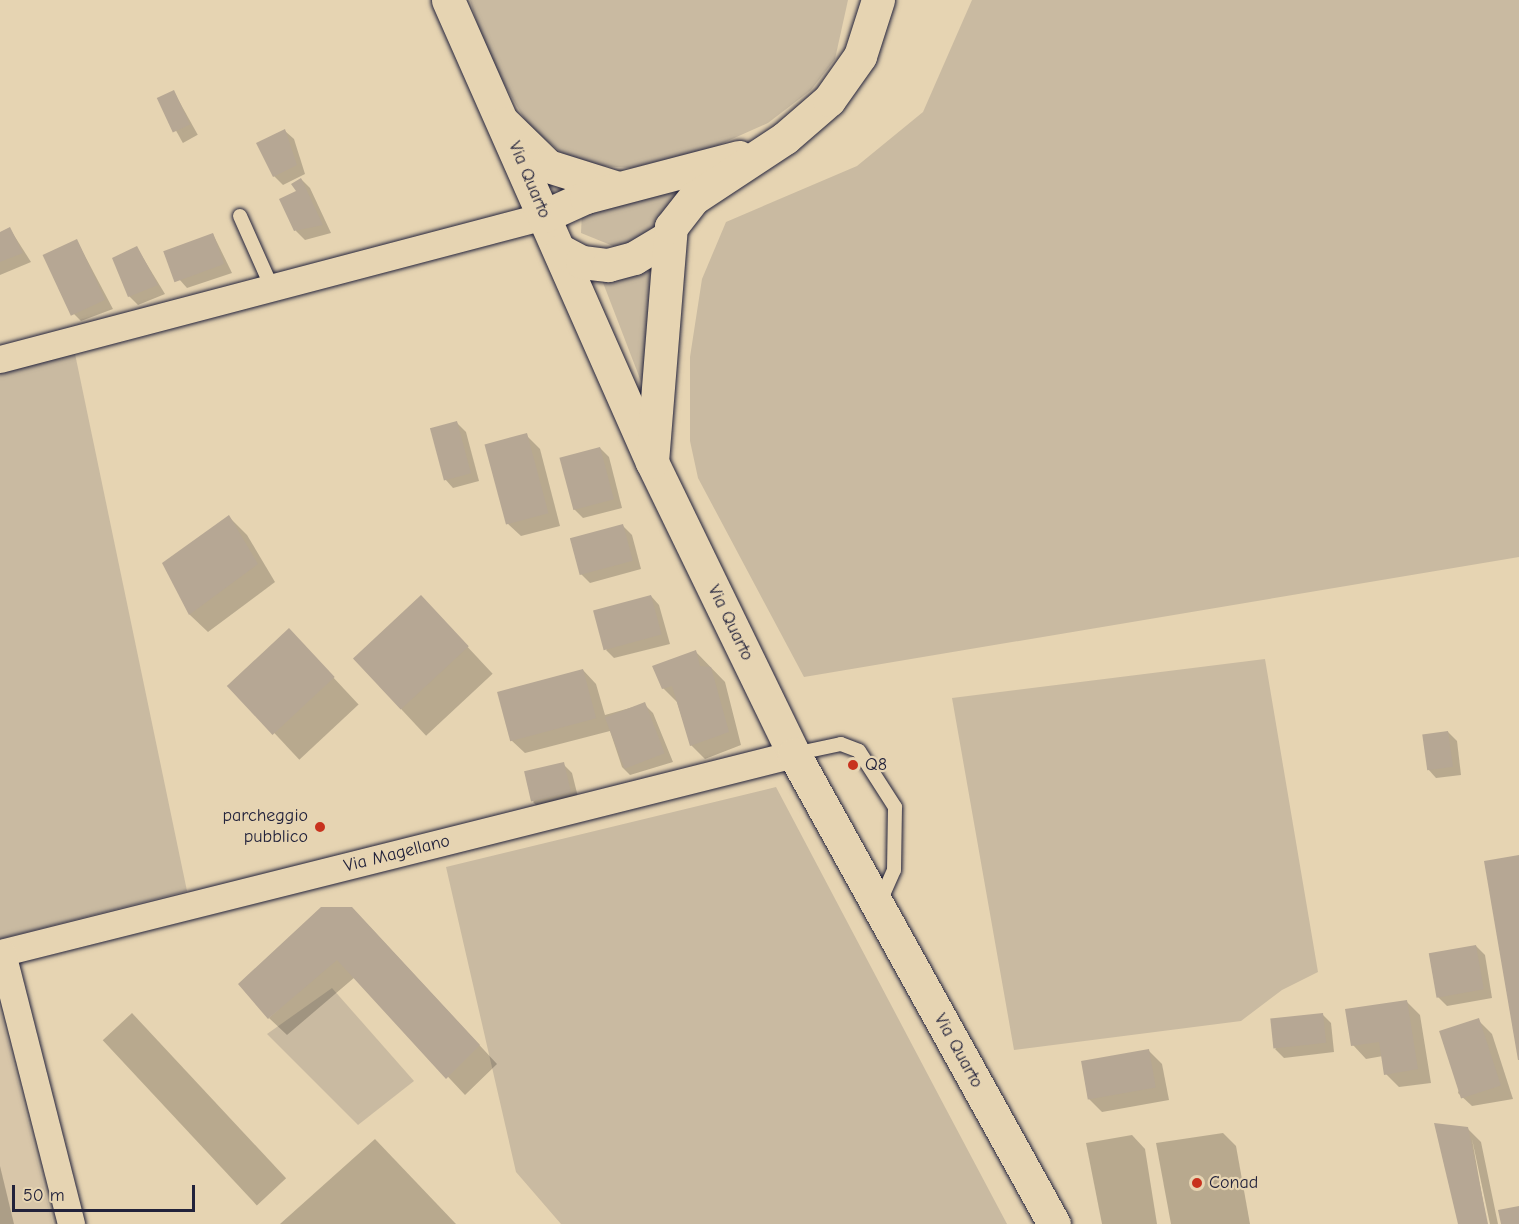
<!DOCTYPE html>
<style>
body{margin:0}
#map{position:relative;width:1519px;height:1224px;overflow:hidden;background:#e6d4b2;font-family:"Comic Neue",sans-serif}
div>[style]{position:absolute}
.built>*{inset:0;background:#d8c6a9}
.green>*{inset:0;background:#c9baa1}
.shadow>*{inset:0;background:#0003;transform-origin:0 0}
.building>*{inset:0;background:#b6a794;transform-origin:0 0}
.roads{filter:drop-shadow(0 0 2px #22223b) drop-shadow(0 0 2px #22223b)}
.lane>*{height:14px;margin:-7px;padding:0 7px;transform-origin:7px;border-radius:7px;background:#e6d4b2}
.street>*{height:27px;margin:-13.5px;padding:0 13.5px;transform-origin:13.5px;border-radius:13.5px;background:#e6d4b2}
.secondary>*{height:33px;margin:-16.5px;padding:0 16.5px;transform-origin:16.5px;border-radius:16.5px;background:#e6d4b2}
.highway>*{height:33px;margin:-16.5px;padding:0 16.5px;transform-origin:16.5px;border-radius:16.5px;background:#e6d4b2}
.dots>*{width:16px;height:16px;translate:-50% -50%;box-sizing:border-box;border:3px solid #e6d4b2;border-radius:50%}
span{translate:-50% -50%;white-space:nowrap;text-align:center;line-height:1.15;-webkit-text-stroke:4.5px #e6d4b2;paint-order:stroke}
.street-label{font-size:18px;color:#22223b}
.poi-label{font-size:18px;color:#22223b}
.left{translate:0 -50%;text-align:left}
.right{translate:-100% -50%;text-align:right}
.scale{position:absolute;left:12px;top:1185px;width:183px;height:27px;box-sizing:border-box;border:3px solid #22223b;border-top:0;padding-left:8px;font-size:18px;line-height:21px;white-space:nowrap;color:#22223b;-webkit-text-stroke:4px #e6d4b2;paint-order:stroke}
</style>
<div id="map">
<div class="built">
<i style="clip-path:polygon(0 1010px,53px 1224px,0 1224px)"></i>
</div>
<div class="green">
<i style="clip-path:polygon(470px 0,848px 0,835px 59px,811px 90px,768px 123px,714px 147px,631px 168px,575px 164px,528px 125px,487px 55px)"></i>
<i style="clip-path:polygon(972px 0,1519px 0,1519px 557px,804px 677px,698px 478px,690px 441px,690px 357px,702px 279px,726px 222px,857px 166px,923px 112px)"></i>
<i style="clip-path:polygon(665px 192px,685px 195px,661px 228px,618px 248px,581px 233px,582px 211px)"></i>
<i style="clip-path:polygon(650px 271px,648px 354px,642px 384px,602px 280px)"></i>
<i style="clip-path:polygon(74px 349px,187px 891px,0 939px,0 369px)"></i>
<i style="clip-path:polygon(1265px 659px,1318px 972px,1282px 990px,1241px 1021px,1014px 1050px,952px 698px)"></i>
<i style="clip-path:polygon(776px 787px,946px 1109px,1007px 1224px,561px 1224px,516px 1172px,446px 867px)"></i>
<i style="clip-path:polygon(332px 988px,414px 1081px,358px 1125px,267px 1034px)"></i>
</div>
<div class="shadow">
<i style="left:174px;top:92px;width:49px;height:17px;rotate:61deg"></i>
<i style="clip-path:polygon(285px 131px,294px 139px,305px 174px,283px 185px,274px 176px)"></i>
<i style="clip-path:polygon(301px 179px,310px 188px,331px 233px,305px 240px,296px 231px)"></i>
<i style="clip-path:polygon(10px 229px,31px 262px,0 275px,0 233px)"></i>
<i style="clip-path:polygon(213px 234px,232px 273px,187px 288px,179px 279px)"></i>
<i style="clip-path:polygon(77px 241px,113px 309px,81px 321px,72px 312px)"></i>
<i style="clip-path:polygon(137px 248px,165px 294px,138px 305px,129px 296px)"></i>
<i style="clip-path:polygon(457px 423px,466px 432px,479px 481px,453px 488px,445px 479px)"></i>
<i style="clip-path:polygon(526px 435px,540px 449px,560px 526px,521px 536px,507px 523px)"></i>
<i style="clip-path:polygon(600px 448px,609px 457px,622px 508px,583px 518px,574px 509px)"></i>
<i style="clip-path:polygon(229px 517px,247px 535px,275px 582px,208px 632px,190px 615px,164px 564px)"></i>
<i style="clip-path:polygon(623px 526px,632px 535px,641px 569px,590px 583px,581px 574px)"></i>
<i style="clip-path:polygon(651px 596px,659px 605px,670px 644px,614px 658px,606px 650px)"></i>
<i style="left:421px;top:597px;width:105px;height:91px;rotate:47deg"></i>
<i style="left:289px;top:630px;width:102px;height:81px;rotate:47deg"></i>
<i style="clip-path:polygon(696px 652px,725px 682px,741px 745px,705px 759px,691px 745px,677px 702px,663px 688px)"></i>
<i style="clip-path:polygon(583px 670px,596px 684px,605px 715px,644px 704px,653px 713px,673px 762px,630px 775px,622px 767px,610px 731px,525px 753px,511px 740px)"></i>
<i style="clip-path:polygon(1448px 732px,1457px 741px,1461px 775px,1436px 778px,1428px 769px)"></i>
<i style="clip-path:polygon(563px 764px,572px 773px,579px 801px,542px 811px,533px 802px)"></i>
<i style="clip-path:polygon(369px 926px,497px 1064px,465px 1095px,355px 977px,287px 1035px,269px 1018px)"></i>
<i style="clip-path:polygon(1476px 946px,1485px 955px,1492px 998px,1447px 1006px,1438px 997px)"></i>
<i style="clip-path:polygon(1407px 1002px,1420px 1015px,1431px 1083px,1399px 1087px,1386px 1074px,1383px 1056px,1366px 1059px,1353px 1045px)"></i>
<i style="left:132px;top:1013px;width:226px;height:40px;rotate:47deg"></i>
<i style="clip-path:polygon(1322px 1014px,1331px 1023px,1334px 1052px,1284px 1058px,1275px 1049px)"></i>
<i style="clip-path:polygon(1478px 1020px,1492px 1034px,1513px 1099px,1472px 1106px,1458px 1093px)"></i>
<i style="clip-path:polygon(1148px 1050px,1162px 1064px,1169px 1100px,1102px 1112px,1088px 1098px)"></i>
<i style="clip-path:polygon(1467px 1128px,1481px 1142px,1498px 1224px,1490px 1224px,1472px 1139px,1487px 1224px,1459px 1224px)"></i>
<i style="clip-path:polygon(1223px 1133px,1236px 1146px,1250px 1224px,1171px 1224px,1156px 1143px)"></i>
<i style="clip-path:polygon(1132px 1135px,1145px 1149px,1157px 1224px,1102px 1224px,1086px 1143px)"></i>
<i style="clip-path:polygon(375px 1139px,456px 1224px,280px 1224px)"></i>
<i style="clip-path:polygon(0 1166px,14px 1224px,0 1224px)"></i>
</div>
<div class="building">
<i style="left:174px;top:90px;width:38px;height:19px;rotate:65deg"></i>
<i style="clip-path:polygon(285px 129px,297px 165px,273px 177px,256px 143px)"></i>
<i style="clip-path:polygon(301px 178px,323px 225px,294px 231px,279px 199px,296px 191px,291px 184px)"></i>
<i style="clip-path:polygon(10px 227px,23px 253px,0 262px,0 232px)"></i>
<i style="left:213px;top:233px;width:33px;height:53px;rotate:70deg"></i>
<i style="left:77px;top:239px;width:67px;height:38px;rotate:65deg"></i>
<i style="clip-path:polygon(137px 246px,158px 285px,128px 297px,112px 258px)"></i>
<i style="left:457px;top:421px;width:54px;height:28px;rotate:75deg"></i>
<i style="left:527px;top:433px;width:83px;height:44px;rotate:75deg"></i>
<i style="left:600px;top:447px;width:54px;height:42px;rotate:75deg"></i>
<i style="clip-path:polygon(229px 515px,258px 564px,189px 615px,162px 563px)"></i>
<i style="left:623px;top:524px;width:38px;height:55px;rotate:75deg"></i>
<i style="left:421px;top:595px;width:70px;height:93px;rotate:47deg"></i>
<i style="left:651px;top:595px;width:41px;height:60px;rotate:75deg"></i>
<i style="left:289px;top:628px;width:67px;height:85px;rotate:47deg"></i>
<i style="clip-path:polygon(696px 650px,700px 666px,711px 667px,729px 732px,690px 746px,672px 686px,662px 689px,652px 666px)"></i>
<i style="left:583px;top:669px;width:51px;height:89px;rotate:75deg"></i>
<i style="left:645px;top:702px;width:55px;height:43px;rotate:69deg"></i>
<i style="left:1448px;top:731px;width:36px;height:26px;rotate:82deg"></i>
<i style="left:564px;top:762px;width:31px;height:41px;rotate:77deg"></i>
<i style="clip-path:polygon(1519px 855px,1519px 1060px,1518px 1060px,1484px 861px)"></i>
<i style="clip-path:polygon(321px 907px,352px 907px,480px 1045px,446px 1079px,337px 960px,268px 1019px,238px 984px)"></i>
<i style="left:1476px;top:945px;width:45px;height:48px;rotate:80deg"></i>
<i style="clip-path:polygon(1407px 1000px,1418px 1069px,1384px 1075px,1379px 1042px,1351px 1046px,1345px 1009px)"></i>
<i style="left:1323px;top:1013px;width:30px;height:53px;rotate:84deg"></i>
<i style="left:1479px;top:1018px;width:71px;height:42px;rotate:72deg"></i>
<i style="left:1149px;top:1049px;width:39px;height:69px;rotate:80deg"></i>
<i style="clip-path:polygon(1434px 1123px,1468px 1127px,1488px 1224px,1458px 1224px)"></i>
<i style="clip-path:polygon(1519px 1206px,1519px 1224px,1501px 1224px,1498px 1210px)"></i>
</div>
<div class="roads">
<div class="lane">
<i style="left:240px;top:216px;width:79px;rotate:66deg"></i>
<i style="left:794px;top:754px;width:48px;rotate:-12deg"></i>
<i style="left:841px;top:744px;width:19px;rotate:21deg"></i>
<i style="left:859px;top:751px;width:67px;rotate:57.3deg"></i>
<i style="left:895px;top:807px;width:63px;rotate:90.9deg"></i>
<i style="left:894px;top:870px;width:37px;rotate:114deg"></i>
</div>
<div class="street">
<i style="left:0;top:359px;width:562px;rotate:-14.73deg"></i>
<i style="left:0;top:953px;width:819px;rotate:-14.07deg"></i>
<i style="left:2px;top:953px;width:280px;rotate:75.7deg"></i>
</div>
<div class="secondary">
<i style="left:448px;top:0;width:505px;rotate:66.18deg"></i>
<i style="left:652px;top:462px;width:325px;rotate:64.1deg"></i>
<i style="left:794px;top:754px;width:537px;rotate:61.05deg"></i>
</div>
<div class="highway">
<i style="left:504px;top:123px;width:62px;rotate:44.3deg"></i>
<i style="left:548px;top:166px;width:70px;rotate:17.4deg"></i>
<i style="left:544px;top:216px;width:46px;rotate:-24.3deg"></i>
<i style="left:586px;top:197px;width:158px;rotate:-14.7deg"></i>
<i style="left:561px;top:251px;width:24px;rotate:28deg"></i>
<i style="left:582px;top:262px;width:26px;rotate:7deg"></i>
<i style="left:608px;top:265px;width:27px;rotate:-15deg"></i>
<i style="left:634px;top:258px;width:39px;rotate:-31deg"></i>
<i style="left:652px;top:462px;width:236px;rotate:-85.4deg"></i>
<i style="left:671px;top:227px;width:37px;rotate:-52deg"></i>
<i style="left:694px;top:198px;width:109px;rotate:-33.4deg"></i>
<i style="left:785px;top:138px;width:58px;rotate:-40.8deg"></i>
<i style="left:829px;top:100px;width:54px;rotate:-54.8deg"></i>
<i style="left:860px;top:56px;width:59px;rotate:-72.2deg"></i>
</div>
</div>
<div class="dots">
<i style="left:853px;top:765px;background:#c8321e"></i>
<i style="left:320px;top:827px;background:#c8321e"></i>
<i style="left:1197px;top:1183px;background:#c8321e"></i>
</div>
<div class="street-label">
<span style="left:529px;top:180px;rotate:67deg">Via Quarto</span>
<span style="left:730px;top:623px;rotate:64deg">Via Quarto</span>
<span style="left:397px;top:854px;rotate:-14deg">Via Magellano</span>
<span style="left:958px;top:1051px;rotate:61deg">Via Quarto</span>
</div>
<div class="poi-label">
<span class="left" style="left:865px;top:765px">Q8</span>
<span class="right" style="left:308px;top:827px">parcheggio<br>pubblico</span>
<span class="left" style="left:1209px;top:1183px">Conad</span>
</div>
<div class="scale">50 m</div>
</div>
